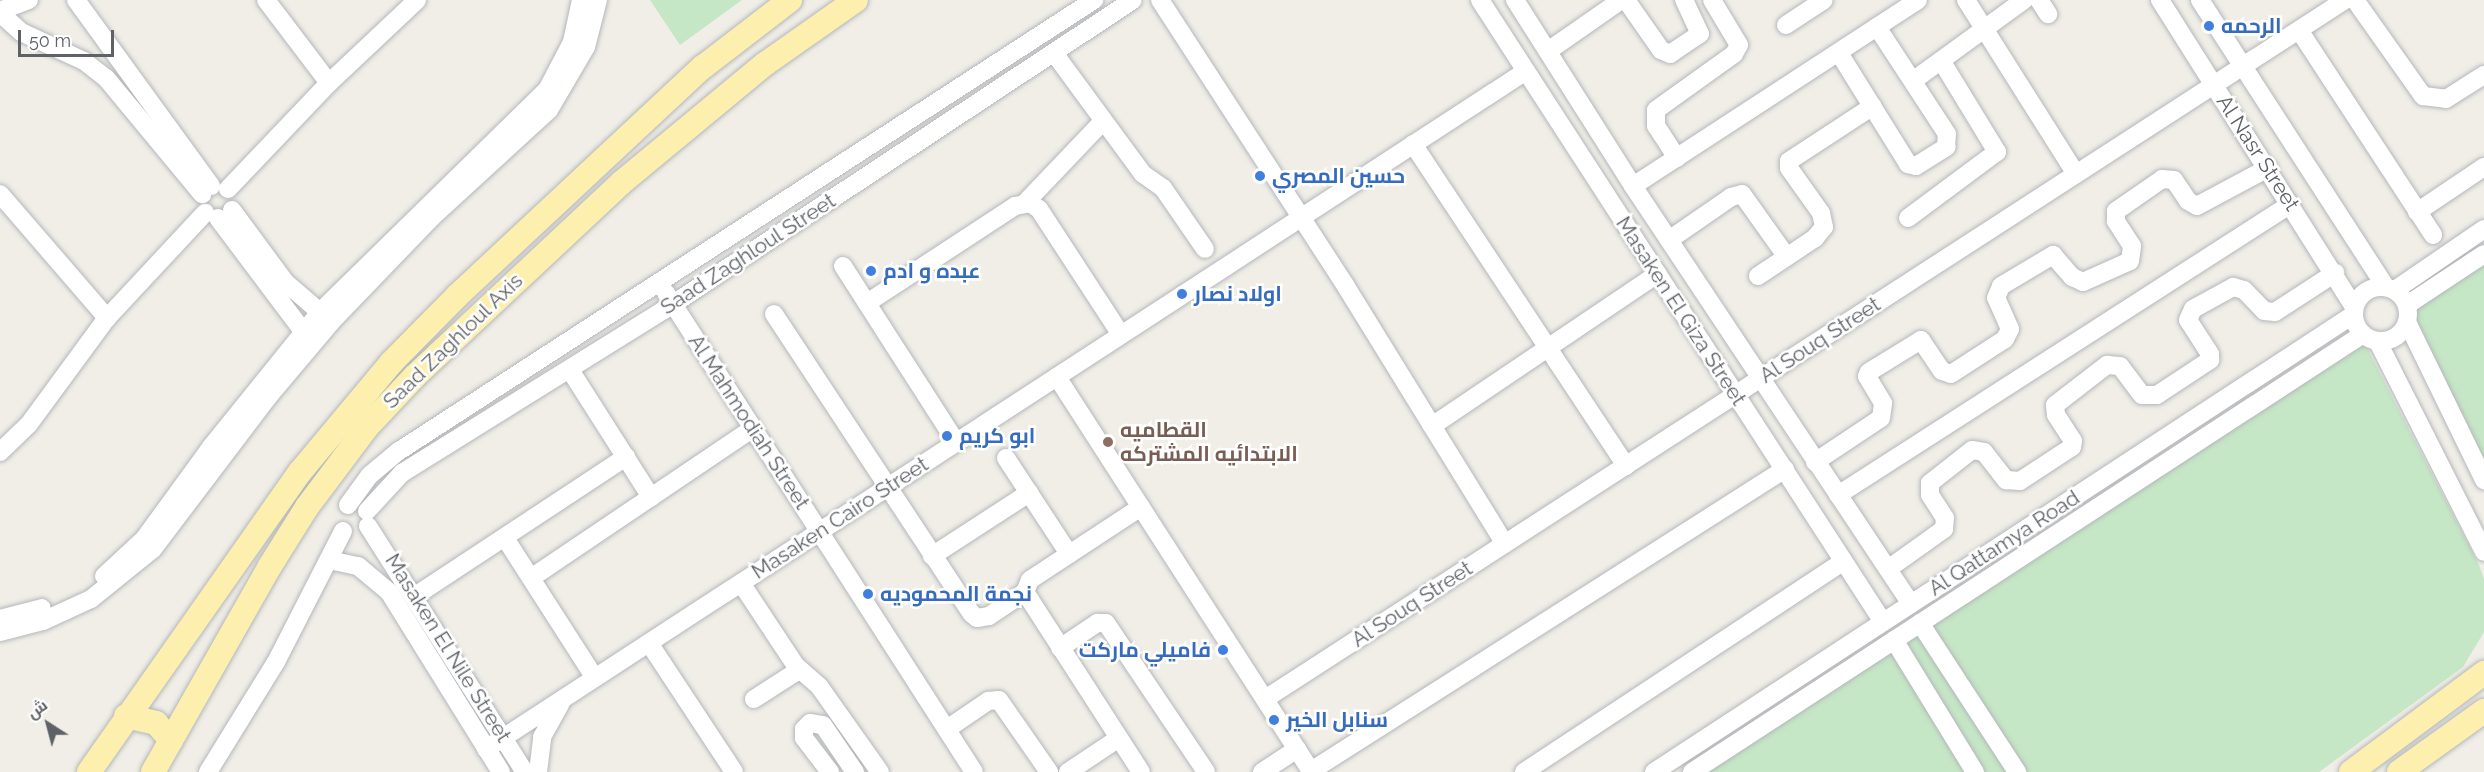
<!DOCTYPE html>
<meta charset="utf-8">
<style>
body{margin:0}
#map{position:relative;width:2484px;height:772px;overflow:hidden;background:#f0eee7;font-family:Raleway,Cairo,sans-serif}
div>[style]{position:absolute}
.green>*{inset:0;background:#c5e7c5}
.roads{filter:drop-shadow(0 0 2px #b4b7bb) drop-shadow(0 0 2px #b4b7bb)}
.minor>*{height:18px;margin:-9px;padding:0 9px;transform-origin:9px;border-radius:9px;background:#fff}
.minor>.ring{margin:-9px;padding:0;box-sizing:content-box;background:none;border:18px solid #fff;border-radius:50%}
.major>*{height:24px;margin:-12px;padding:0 12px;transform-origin:12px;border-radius:12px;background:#fdf0af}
.dots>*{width:16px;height:16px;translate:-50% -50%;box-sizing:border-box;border:3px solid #fff;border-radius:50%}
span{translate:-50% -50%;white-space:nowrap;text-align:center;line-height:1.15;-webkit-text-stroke:5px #fff;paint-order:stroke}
.shop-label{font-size:21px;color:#366cbe;font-weight:700}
.left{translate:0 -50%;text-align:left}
.right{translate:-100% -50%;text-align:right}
.street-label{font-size:21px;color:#5e6267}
.education-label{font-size:21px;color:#785e54;font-weight:700}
.north{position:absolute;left:18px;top:694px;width:60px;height:60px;-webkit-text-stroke:4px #fff;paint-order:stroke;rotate:324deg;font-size:16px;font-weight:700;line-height:24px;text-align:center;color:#5e6267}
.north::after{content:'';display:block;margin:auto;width:21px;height:27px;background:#5e6267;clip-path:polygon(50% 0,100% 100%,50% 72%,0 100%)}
.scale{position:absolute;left:18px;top:30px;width:96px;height:27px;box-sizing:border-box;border:3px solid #5e6267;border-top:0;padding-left:8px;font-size:18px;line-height:21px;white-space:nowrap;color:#5e6267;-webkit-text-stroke:4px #fff;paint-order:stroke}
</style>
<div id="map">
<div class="green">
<i style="clip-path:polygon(650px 0,742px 0,680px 45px)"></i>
<i style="clip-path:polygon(2484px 255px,2484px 480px,2407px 322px,2407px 305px)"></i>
<i style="clip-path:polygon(2365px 344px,2479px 565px,2484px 579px,2484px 632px,2463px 667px,2319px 772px,1703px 772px)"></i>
</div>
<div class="roads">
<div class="minor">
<i style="left:76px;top:0;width:230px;rotate:54deg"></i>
<i style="left:266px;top:0;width:104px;rotate:52.8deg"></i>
<i style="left:1160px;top:0;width:340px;rotate:57deg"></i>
<i style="left:1345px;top:285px;width:304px;rotate:58.3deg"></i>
<i style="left:1480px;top:0;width:741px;rotate:57.06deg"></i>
<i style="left:1515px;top:0;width:220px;rotate:57.6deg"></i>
<i style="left:1633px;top:186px;width:502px;rotate:56.37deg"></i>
<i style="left:1626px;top:0;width:61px;rotate:55deg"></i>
<i style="left:1661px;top:50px;width:10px;rotate:24deg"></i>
<i style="left:1670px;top:54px;width:36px;rotate:-34deg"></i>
<i style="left:1700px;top:34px;width:38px;rotate:-115deg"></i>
<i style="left:1966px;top:0;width:206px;rotate:57.7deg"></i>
<i style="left:2039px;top:0;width:17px;rotate:57deg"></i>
<i style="left:2160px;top:0;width:363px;rotate:57.7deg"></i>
<i style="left:2200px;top:0;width:342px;rotate:57.1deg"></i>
<i style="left:2355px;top:0;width:118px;rotate:54.7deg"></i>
<i style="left:2423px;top:96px;width:23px;rotate:7deg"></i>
<i style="left:2446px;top:99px;width:45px;rotate:-32.3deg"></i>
<i style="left:0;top:11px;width:31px;rotate:-21deg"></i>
<i style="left:0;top:13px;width:28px;rotate:42deg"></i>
<i style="left:21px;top:32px;width:69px;rotate:24.7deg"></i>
<i style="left:84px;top:61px;width:28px;rotate:38deg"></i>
<i style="left:106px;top:78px;width:151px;rotate:50.4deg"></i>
<i style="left:1786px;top:25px;width:45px;rotate:-33.3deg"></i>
<i style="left:2299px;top:30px;width:245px;rotate:56.8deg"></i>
<i style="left:1548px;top:51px;width:89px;rotate:-34.9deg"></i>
<i style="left:1054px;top:53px;width:150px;rotate:53.7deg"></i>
<i style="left:1143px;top:174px;width:24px;rotate:35deg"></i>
<i style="left:1163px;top:188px;width:74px;rotate:55.5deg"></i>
<i style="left:1839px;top:53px;width:131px;rotate:58.1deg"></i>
<i style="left:1908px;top:164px;width:8px;rotate:14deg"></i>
<i style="left:1916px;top:166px;width:36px;rotate:-32deg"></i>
<i style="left:1946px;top:147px;width:13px;rotate:-86deg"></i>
<i style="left:1947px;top:134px;width:128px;rotate:-123.2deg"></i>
<i style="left:1914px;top:80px;width:136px;rotate:-36deg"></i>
<i style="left:1413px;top:144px;width:386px;rotate:56.5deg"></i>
<i style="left:1677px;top:158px;width:38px;rotate:-123deg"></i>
<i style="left:1656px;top:126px;width:16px;rotate:-90deg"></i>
<i style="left:1656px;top:110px;width:96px;rotate:-35.7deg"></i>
<i style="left:1734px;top:54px;width:10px;rotate:-61deg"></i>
<i style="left:1739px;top:45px;width:52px;rotate:-121deg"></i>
<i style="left:1633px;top:186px;width:340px;rotate:-33.1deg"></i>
<i style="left:228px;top:189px;width:146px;rotate:-46.4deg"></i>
<i style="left:329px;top:83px;width:121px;rotate:-43.3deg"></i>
<i style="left:0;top:194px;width:164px;rotate:49.2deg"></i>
<i style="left:1025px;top:203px;width:113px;rotate:-46.4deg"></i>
<i style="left:232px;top:210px;width:89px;rotate:53.6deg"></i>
<i style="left:285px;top:282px;width:57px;rotate:40.7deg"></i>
<i style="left:2417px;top:212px;width:81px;rotate:-33.9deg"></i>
<i style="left:218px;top:218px;width:151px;rotate:53.1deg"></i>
<i style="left:1908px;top:218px;width:111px;rotate:-36.6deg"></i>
<i style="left:1997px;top:152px;width:105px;rotate:-121.4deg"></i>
<i style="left:1669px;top:240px;width:75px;rotate:-34.7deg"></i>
<i style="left:1731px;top:197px;width:11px;rotate:-15deg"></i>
<i style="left:1742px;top:194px;width:77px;rotate:54.5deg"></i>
<i style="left:843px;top:266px;width:209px;rotate:57.3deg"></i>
<i style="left:1758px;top:276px;width:69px;rotate:-33.7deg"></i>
<i style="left:1815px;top:238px;width:14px;rotate:-51deg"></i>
<i style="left:1824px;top:227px;width:14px;rotate:-102deg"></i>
<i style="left:1821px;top:213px;width:55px;rotate:-125.4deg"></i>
<i style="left:1789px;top:168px;width:7px;rotate:-90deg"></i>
<i style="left:1789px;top:161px;width:100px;rotate:-33.2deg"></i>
<i class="ring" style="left:2354px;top:287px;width:36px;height:36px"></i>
<i style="left:2395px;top:290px;width:108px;rotate:-34.4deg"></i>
<i style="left:666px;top:293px;width:569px;rotate:57.26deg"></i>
<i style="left:867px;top:303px;width:177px;rotate:-33.2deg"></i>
<i style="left:1015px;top:206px;width:15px;rotate:-11deg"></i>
<i style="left:1030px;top:203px;width:11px;rotate:34deg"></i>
<i style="left:1039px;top:209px;width:150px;rotate:56.9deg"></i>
<i style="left:2407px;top:305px;width:92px;rotate:-33.5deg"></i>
<i style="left:774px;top:314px;width:359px;rotate:56.6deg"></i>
<i style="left:972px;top:614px;width:6px;rotate:39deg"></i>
<i style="left:977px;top:618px;width:12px;rotate:-9deg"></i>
<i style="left:989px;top:616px;width:43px;rotate:-33.7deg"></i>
<i style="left:2407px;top:322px;width:176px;rotate:64deg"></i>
<i style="left:2378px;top:342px;width:235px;rotate:63.2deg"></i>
<i style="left:570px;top:370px;width:151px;rotate:57.5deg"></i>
<i style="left:1057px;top:377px;width:470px;rotate:57.2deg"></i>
<i style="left:1432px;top:426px;width:272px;rotate:-34deg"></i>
<i style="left:0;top:452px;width:40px;rotate:-44deg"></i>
<i style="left:29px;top:424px;width:132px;rotate:-53.7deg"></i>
<i style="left:107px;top:318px;width:144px;rotate:-47deg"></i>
<i style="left:1006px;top:458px;width:115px;rotate:56.7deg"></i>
<i style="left:1815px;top:462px;width:79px;rotate:-33.7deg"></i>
<i style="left:1881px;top:418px;width:15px;rotate:-82deg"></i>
<i style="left:1883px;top:403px;width:31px;rotate:-121deg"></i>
<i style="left:1867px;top:376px;width:4px;rotate:-63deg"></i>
<i style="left:1869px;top:372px;width:61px;rotate:-31.6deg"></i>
<i style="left:1921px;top:340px;width:37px;rotate:56deg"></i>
<i style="left:1942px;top:371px;width:9px;rotate:18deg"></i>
<i style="left:1951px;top:374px;width:64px;rotate:-32.9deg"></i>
<i style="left:2005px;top:339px;width:11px;rotate:-63deg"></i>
<i style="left:2010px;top:329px;width:34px;rotate:-114deg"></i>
<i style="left:1996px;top:298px;width:13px;rotate:-67deg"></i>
<i style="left:2001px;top:286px;width:61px;rotate:-30.8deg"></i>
<i style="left:2053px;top:255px;width:29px;rotate:49deg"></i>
<i style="left:2072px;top:277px;width:12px;rotate:24deg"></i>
<i style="left:2083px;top:282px;width:51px;rotate:-24.1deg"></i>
<i style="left:2130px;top:261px;width:15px;rotate:-82deg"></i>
<i style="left:2132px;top:246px;width:30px;rotate:-123deg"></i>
<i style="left:2116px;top:221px;width:10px;rotate:-90deg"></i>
<i style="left:2116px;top:211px;width:56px;rotate:-34.8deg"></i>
<i style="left:2162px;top:179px;width:12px;rotate:5deg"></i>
<i style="left:2174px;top:180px;width:25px;rotate:56deg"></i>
<i style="left:2188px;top:201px;width:10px;rotate:29deg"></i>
<i style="left:2197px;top:206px;width:81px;rotate:-28.2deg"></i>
<i style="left:1838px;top:495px;width:538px;rotate:-32.72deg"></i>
<i style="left:348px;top:505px;width:37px;rotate:-54deg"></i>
<i style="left:370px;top:475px;width:38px;rotate:-40deg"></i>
<i style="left:399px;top:451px;width:829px;rotate:-32.98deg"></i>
<i style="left:1141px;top:507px;width:133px;rotate:146.7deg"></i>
<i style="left:1030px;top:580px;width:13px;rotate:113deg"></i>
<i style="left:1025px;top:592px;width:214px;rotate:57.2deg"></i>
<i style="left:367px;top:511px;width:52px;rotate:-47.4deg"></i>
<i style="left:402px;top:473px;width:319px;rotate:-31.9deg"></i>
<i style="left:673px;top:304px;width:551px;rotate:-33.46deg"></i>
<i style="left:368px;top:526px;width:292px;rotate:57.5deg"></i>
<i style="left:505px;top:538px;width:166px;rotate:57.3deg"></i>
<i style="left:932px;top:556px;width:116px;rotate:-33deg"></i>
<i style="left:329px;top:560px;width:30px;rotate:12deg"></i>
<i style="left:358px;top:566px;width:40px;rotate:40deg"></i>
<i style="left:389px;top:592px;width:212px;rotate:58.1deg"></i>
<i style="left:1888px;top:569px;width:69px;rotate:-35.5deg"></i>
<i style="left:1944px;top:529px;width:11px;rotate:-85deg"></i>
<i style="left:1945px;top:518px;width:27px;rotate:-123deg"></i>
<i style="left:1930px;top:495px;width:12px;rotate:-90deg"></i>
<i style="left:1930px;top:483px;width:53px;rotate:-38.2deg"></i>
<i style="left:1972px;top:450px;width:12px;rotate:9deg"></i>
<i style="left:1984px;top:452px;width:36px;rotate:52deg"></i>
<i style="left:2006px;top:480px;width:14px;rotate:4deg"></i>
<i style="left:2020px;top:481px;width:62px;rotate:-33.2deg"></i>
<i style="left:2072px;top:447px;width:6px;rotate:-81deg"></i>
<i style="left:2073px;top:441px;width:31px;rotate:-123deg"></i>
<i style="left:2056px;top:415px;width:10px;rotate:-96deg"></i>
<i style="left:2055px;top:405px;width:66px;rotate:-37.6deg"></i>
<i style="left:2107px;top:365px;width:13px;rotate:4deg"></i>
<i style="left:2120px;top:366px;width:36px;rotate:53deg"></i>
<i style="left:2142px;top:395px;width:15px"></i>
<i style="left:2157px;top:395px;width:64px;rotate:-33.4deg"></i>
<i style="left:2210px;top:360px;width:6px;rotate:-90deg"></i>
<i style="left:2210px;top:354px;width:40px;rotate:-122.9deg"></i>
<i style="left:2188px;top:320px;width:12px;rotate:-66deg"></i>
<i style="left:2193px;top:309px;width:46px;rotate:-28.8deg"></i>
<i style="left:2233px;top:287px;width:11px;rotate:15deg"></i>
<i style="left:2244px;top:290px;width:29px;rotate:46deg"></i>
<i style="left:2264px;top:311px;width:11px;rotate:5deg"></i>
<i style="left:2275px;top:312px;width:72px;rotate:-33deg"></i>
<i style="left:104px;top:576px;width:54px;rotate:-42.8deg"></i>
<i style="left:144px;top:539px;width:114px;rotate:-53.9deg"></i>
<i style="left:211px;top:447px;width:172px;rotate:-51.1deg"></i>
<i style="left:319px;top:313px;width:319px;rotate:-44.4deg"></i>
<i style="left:547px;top:90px;width:54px;rotate:-62.5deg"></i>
<i style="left:572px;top:42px;width:43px;rotate:-77.9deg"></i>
<i style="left:531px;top:578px;width:268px;rotate:-34deg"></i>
<i style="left:741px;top:583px;width:100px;rotate:56.5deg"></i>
<i style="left:796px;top:666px;width:30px;rotate:41deg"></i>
<i style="left:819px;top:686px;width:105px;rotate:54.7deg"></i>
<i style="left:415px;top:596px;width:253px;rotate:-33.4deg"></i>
<i style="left:0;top:619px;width:43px;rotate:-14.7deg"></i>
<i style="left:1920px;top:623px;width:178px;rotate:56.9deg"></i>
<i style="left:0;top:632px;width:44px;rotate:-14.3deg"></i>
<i style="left:43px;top:621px;width:53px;rotate:-24.6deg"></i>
<i style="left:91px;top:599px;width:80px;rotate:-38.9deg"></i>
<i style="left:153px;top:549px;width:191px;rotate:-52.9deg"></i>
<i style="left:268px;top:397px;width:99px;rotate:-49.9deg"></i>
<i style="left:332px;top:321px;width:143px;rotate:-46.1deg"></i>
<i style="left:431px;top:218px;width:160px;rotate:-42.5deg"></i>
<i style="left:549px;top:110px;width:73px;rotate:-59.6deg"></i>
<i style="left:586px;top:47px;width:49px;rotate:-75.7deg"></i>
<i style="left:1894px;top:640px;width:155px;rotate:58.5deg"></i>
<i style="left:649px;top:643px;width:154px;rotate:56.6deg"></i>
<i style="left:1060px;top:648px;width:45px;rotate:-34deg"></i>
<i style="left:1097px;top:623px;width:9px"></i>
<i style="left:1106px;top:623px;width:179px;rotate:56.1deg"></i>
<i style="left:754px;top:699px;width:54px;rotate:-32.8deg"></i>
<i style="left:1265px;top:699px;width:1286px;rotate:-32.91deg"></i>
<i style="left:947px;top:729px;width:50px;rotate:-34.3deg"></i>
<i style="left:988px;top:701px;width:11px;rotate:-5deg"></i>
<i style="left:999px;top:700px;width:88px;rotate:55.2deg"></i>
<i style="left:486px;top:749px;width:1241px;rotate:-33.1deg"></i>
<i style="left:1311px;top:771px;width:562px;rotate:-32.5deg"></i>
<i style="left:208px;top:772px;width:129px;rotate:-58.3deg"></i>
<i style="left:276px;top:662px;width:147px;rotate:-62.9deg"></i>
<i style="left:538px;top:772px;width:35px;rotate:-83deg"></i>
<i style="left:542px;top:737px;width:38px;rotate:-61deg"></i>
<i style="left:830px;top:772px;width:43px;rotate:-127.4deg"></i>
<i style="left:804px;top:738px;width:9px;rotate:-90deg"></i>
<i style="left:804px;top:729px;width:8px;rotate:-45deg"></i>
<i style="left:810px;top:723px;width:13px;rotate:9deg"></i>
<i style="left:823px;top:725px;width:57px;rotate:55.8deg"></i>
<i style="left:1068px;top:772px;width:61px;rotate:-33.7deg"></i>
<i style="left:1262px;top:772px;width:42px;rotate:-33.3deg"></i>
<i style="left:1524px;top:772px;width:381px;rotate:-33.4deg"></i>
<i style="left:1654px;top:772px;width:835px;rotate:-33.18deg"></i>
<i style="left:1692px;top:772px;width:801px;rotate:-33.13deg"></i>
</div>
<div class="major">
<i style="left:126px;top:716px;width:31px;rotate:13deg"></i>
<i style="left:156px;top:723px;width:23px;rotate:49deg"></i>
<i style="left:89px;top:772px;width:367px;rotate:-54.9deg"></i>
<i style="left:300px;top:472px;width:142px;rotate:-50.1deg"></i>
<i style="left:391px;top:363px;width:94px;rotate:-45.4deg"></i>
<i style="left:457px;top:296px;width:336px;rotate:-43deg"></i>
<i style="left:703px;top:67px;width:110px;rotate:-37.6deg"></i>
<i style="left:153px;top:772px;width:237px;rotate:-60.4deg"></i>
<i style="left:270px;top:566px;width:70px;rotate:-57.9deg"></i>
<i style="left:307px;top:507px;width:100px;rotate:-53.1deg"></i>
<i style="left:367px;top:427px;width:70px;rotate:-46.7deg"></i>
<i style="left:415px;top:376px;width:282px;rotate:-43.1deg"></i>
<i style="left:621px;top:183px;width:187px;rotate:-39.6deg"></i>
<i style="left:765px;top:64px;width:111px;rotate:-35.1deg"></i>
<i style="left:2351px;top:772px;width:166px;rotate:-36.7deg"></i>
<i style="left:2399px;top:772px;width:105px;rotate:-35.7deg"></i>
</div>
</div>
<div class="dots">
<i style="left:2209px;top:26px;background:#3f7fe0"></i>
<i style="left:1260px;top:176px;background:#3f7fe0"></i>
<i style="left:871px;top:271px;background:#3f7fe0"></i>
<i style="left:1182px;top:294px;background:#3f7fe0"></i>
<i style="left:947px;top:436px;background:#3f7fe0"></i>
<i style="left:1108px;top:442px;background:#8d6e63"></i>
<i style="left:868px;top:594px;background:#3f7fe0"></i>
<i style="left:1223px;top:650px;background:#3f7fe0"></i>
<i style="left:1274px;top:720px;background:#3f7fe0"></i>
</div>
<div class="shop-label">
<span class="left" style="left:2221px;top:26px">الرحمه</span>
<span class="left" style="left:1272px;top:176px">حسين المصري</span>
<span class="left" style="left:883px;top:271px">عبده و ادم</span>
<span class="left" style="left:1194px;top:294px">اولاد نصار</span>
<span class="left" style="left:959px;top:436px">ابو كريم</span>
<span class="left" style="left:880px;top:594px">نجمة المحموديه</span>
<span class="right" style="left:1211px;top:650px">فاميلي ماركت</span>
<span class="left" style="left:1286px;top:720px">سنابل الخير</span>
</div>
<div class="street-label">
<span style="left:2258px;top:153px;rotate:57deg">Al Nasr Street</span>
<span style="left:748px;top:254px;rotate:-33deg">Saad Zaghloul Street</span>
<span style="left:1681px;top:311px;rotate:57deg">Masaken El Giza Street</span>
<span style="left:1820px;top:340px;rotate:-33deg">Al Souq Street</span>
<span style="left:453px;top:341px;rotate:-44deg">Saad Zaghloul Axis</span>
<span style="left:749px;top:422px;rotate:57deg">Al Mahmodiah Street</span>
<span style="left:840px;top:518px;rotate:-33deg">Masaken Cairo Street</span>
<span style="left:2004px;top:543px;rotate:-33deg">Al Qattamya Road</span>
<span style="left:1412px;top:604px;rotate:-33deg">Al Souq Street</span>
<span style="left:448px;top:648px;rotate:58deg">Masaken El Nile Street</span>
</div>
<div class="education-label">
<span class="left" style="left:1120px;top:442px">القطاميه<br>الابتدائيه المشتركه</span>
</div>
<div class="north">ش</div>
<div class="scale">50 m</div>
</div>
